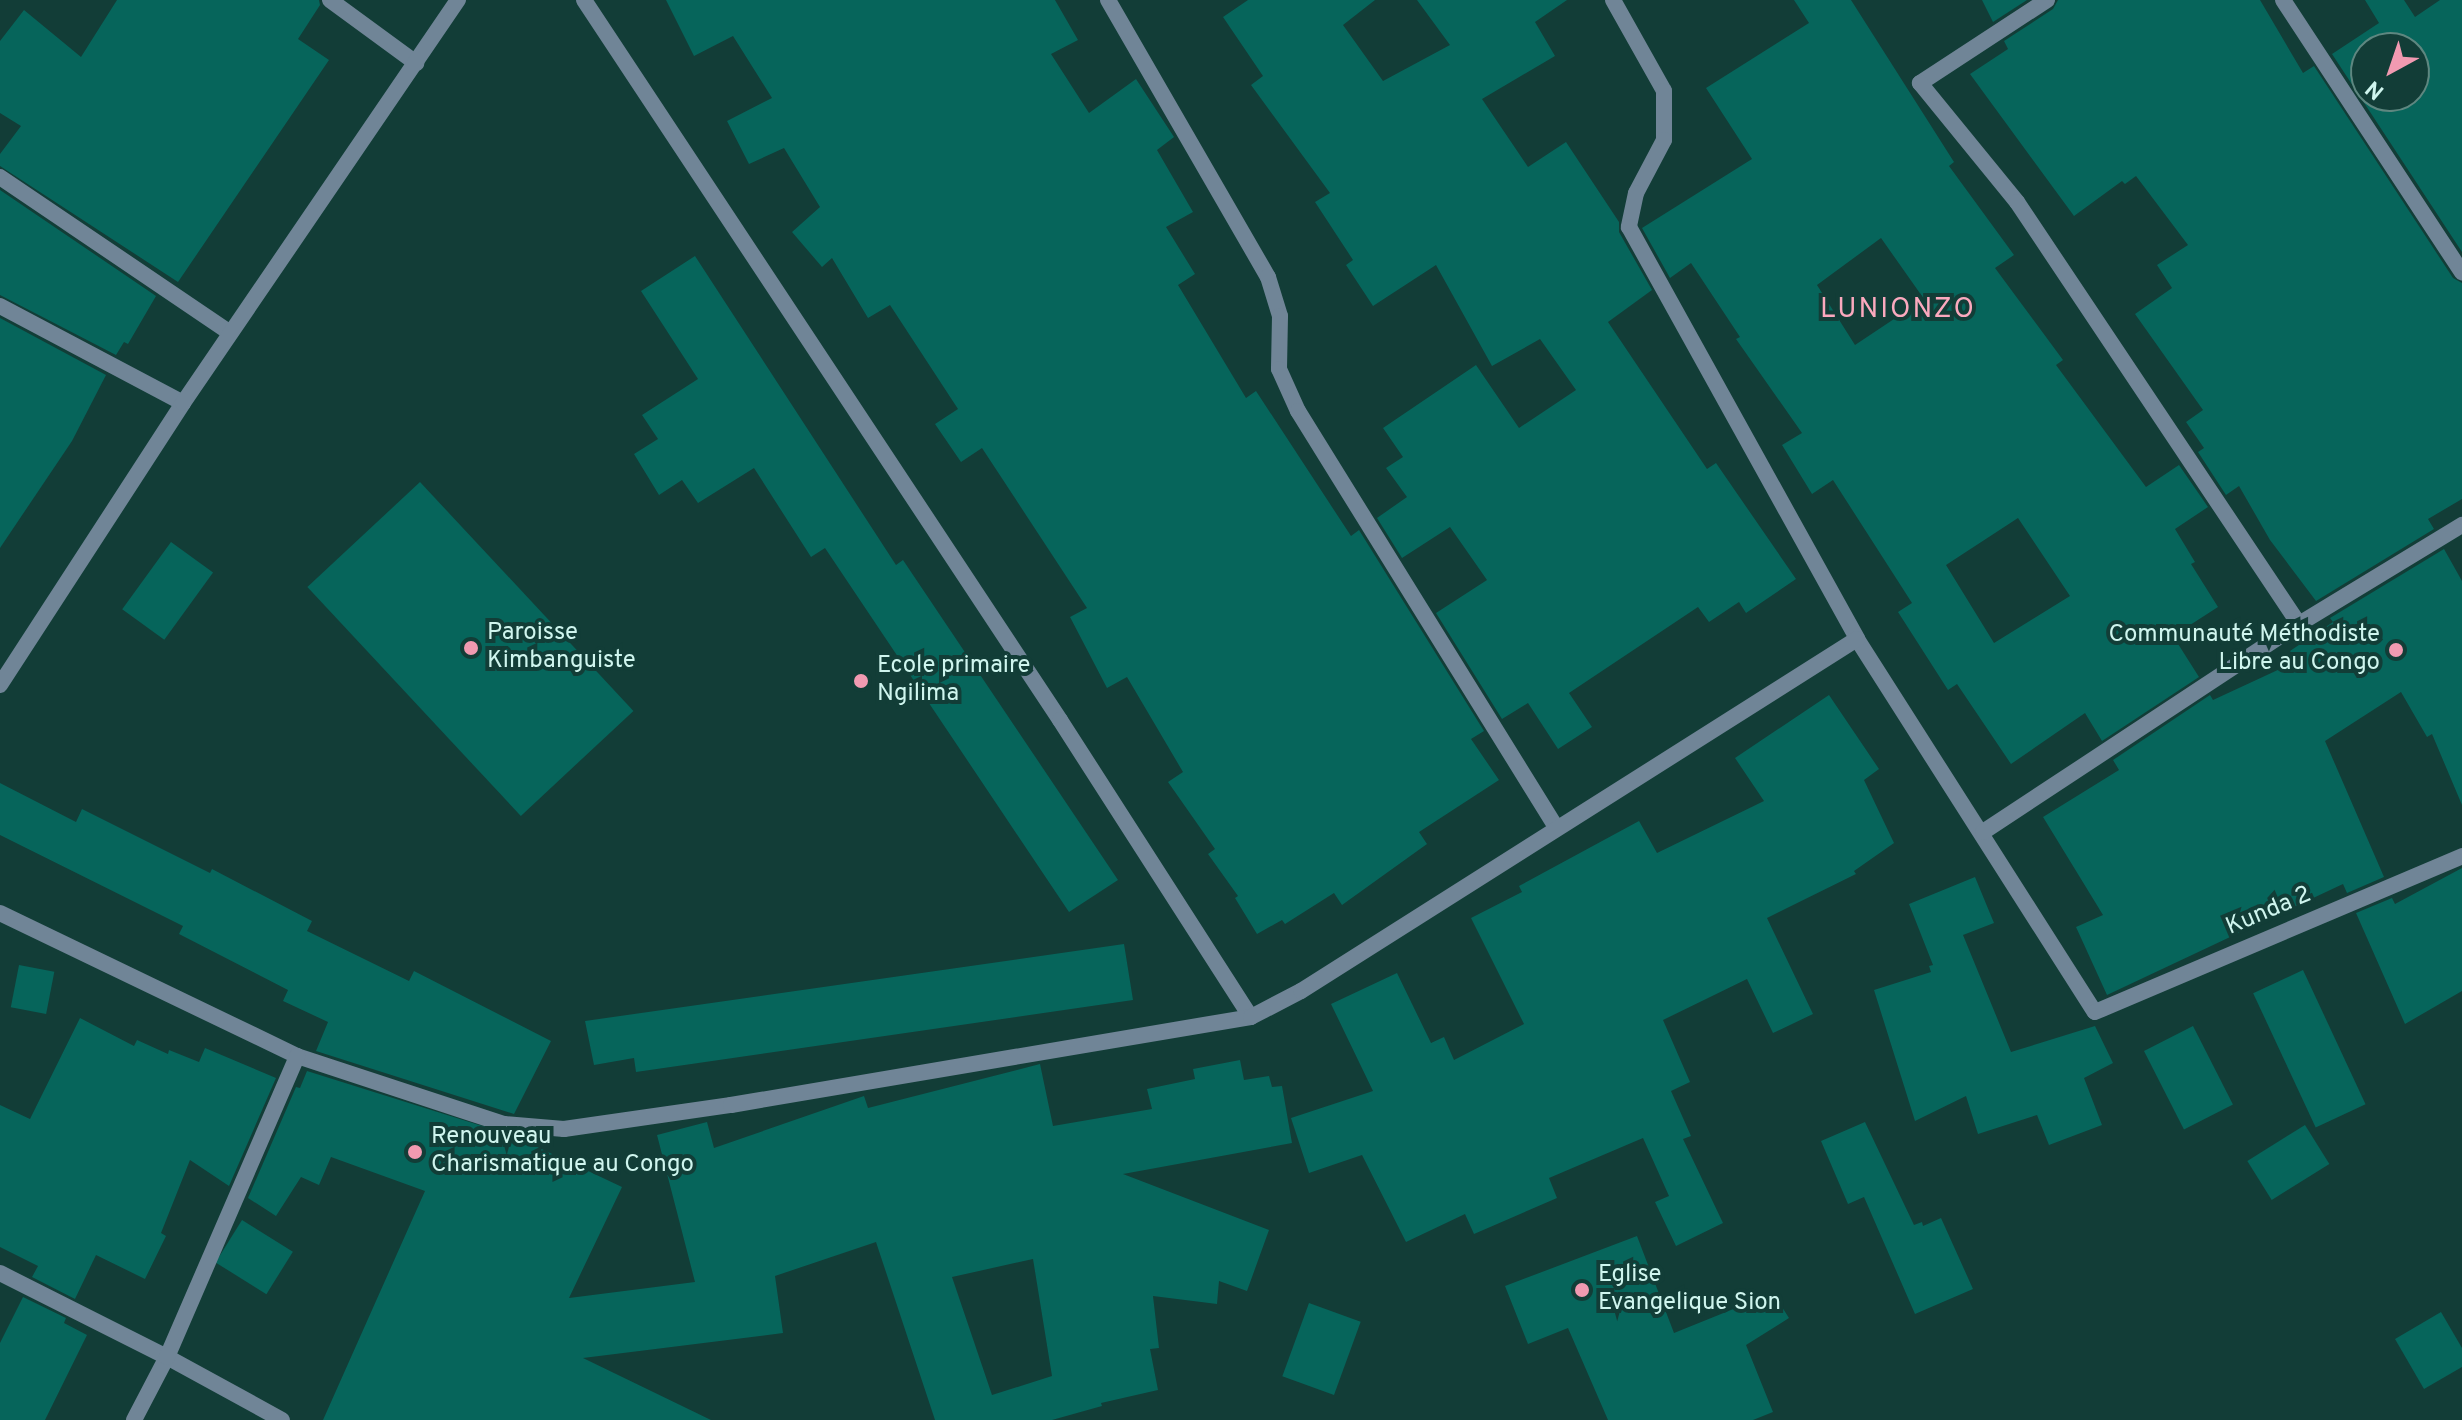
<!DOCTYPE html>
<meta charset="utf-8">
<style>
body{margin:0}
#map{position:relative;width:2462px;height:1420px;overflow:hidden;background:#123d37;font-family:Overpass,sans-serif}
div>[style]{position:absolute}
.building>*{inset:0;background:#06655b;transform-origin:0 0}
.street>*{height:16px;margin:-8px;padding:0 8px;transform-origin:8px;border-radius:8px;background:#708597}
.dots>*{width:22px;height:22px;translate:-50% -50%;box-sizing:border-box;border:4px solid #123d37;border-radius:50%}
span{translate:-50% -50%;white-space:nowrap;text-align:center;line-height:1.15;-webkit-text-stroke:8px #123d37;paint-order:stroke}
.poi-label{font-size:24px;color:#cff5ee}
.left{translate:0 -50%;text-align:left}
.right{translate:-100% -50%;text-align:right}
.street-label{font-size:24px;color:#cff5ee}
.quarter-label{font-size:28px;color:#fba9be;letter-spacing:2px}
.north{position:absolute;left:2350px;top:32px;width:80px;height:80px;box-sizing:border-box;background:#123d37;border:2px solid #5e8780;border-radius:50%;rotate:220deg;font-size:22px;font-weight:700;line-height:32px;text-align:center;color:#cff5ee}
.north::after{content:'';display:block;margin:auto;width:28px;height:36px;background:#f19ab1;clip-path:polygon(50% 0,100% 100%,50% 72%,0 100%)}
</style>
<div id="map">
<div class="building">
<i style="clip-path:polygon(117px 0,319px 0,320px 5px,298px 39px,329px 60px,178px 282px,0 166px,0 154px,21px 126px,0 113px,0 41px,24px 10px,81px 57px)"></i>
<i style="clip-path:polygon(666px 0,1055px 0,1078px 40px,1051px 54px,1089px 113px,1136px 79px,1174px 137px,1157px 150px,1193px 212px,1166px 227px,1195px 274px,1178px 285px,1246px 398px,1256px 391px,1351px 536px,1359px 530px,1484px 731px,1471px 739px,1499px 780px,1419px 832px,1427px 844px,1342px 905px,1334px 893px,1285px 924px,1282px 920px,1257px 934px,1235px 898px,1238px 896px,1208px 854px,1215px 849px,1168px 782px,1183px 772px,1127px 677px,1107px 688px,1070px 617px,1087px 608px,982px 448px,961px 462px,935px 424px,958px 409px,890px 305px,868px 318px,832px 258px,822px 267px,792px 232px,820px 207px,784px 148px,749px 164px,727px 121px,772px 98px,733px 36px,694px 56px)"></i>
<i style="clip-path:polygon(1248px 0,1375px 0,1343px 25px,1383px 81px,1450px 45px,1417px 0,1567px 0,1535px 22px,1555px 56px,1482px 99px,1528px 167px,1566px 142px,1619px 222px,1619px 232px,1652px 290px,1608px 322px,1707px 469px,1716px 463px,1796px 579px,1746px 613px,1739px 602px,1709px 622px,1698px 607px,1569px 693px,1592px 727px,1558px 749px,1528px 703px,1502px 719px,1436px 613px,1487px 580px,1450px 527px,1402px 558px,1377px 518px,1407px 497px,1386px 468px,1403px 457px,1383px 428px,1476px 365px,1519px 428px,1576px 390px,1540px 339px,1492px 366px,1436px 265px,1373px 306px,1346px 265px,1353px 260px,1315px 202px,1330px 193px,1251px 85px,1263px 76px,1223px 17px)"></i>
<i style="clip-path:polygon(evenodd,1794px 0,1851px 0,1954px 162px,1949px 166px,2014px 255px,1995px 268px,2063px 360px,2056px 365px,2146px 487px,2179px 465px,2208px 507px,2175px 529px,2195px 562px,2191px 564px,2218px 607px,2173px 636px,2199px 677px,2102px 741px,2085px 713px,2011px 764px,1957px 684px,1948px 690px,1898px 612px,1912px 603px,1833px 480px,1812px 494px,1782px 445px,1802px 433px,1736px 339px,1740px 337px,1691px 263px,1670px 278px,1642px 228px,1752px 159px,1706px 88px,1809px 23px,1794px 0,1881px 238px,1924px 299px,1855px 345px,1817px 285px,1881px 238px,1794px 0,2018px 518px,2070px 596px,1994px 643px,1946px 565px,2018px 518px)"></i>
<i style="clip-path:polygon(1982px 0,2027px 0,1993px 22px)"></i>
<i style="clip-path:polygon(2058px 0,2260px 0,2303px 73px,2314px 66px,2453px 278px,2462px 283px,2462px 499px,2428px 519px,2434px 529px,2316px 601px,2270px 540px,2239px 486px,2226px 495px,2198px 452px,2204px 448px,2186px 422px,2203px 410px,2135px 314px,2172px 288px,2157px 265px,2188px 245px,2136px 176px,2125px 184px,2122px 181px,2074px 216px,1970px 74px,2008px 49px,2004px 41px,2053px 9px)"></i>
<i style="clip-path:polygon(evenodd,2365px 0,2404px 0,2415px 17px,2440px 0,2462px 0,2462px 252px,2332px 54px,2379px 23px,2365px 0,2366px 48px,2414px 48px,2414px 96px,2366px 96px,2366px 48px)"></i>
<i style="clip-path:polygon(0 190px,156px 296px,128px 344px,124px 342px,116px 355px,0 295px)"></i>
<i style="clip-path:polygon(695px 256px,896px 565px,903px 560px,1118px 880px,1069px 912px,825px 548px,811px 557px,754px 468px,698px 503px,682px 480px,659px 495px,634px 454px,658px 439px,642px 415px,698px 379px,641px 291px)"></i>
<i style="clip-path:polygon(0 318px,106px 375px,72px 441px,0 548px)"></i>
<i style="left:420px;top:482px;width:313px;height:154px;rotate:47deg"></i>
<i style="left:171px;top:542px;width:52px;height:83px;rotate:36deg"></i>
<i style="clip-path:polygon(2444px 549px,2462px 581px,2462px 805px,2432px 734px,2427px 737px,2401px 692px,2325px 741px,2384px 877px,2347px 893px,2343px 884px,2107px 995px,2076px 927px,2103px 915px,2043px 817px,2119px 770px,2113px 760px,2210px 695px,2213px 700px,2297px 661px,2290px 651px,2333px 622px,2330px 618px)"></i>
<i style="clip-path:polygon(1829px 695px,1879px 769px,1864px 780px,1894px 843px,1854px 871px,1856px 874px,1767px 918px,1813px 1014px,1773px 1033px,1747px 979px,1663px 1020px,1690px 1082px,1671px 1091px,1691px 1136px,1683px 1139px,1723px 1223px,1676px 1246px,1655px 1202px,1669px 1196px,1643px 1138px,1549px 1178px,1557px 1198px,1474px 1234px,1465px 1214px,1406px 1242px,1362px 1155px,1309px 1173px,1291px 1118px,1373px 1091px,1331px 1004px,1397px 973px,1431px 1043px,1444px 1037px,1454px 1060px,1524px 1024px,1471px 918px,1522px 892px,1519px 886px,1639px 821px,1657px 853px,1764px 801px,1735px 758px)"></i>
<i style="clip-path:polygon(0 783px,76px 822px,82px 809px,210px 873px,212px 869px,312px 921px,307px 931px,409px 981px,414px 971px,551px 1041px,514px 1114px,316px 1051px,328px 1022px,283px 1001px,288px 990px,179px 934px,183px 926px,0 835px)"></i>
<i style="clip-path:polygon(2462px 868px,2462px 991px,2405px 1024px,2356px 913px,2392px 898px,2395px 904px)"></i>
<i style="clip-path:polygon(1975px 877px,1994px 923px,1963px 935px,2011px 1052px,2095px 1026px,2113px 1063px,2084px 1078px,2102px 1125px,2049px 1145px,2037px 1115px,1978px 1134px,1966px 1096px,1915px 1121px,1874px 990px,1931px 972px,1929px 966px,1933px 965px,1909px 904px)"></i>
<i style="clip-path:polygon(1124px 944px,1133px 1000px,636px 1072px,634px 1058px,594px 1065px,585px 1021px)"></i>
<i style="left:19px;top:965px;width:36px;height:43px;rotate:11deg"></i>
<i style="left:2303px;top:970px;width:148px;height:55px;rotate:65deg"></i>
<i style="clip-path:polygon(80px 1018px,134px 1046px,137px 1040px,168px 1054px,169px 1050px,199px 1062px,205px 1048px,276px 1078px,229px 1186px,190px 1160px,161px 1233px,166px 1236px,145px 1279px,96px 1255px,75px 1299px,32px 1277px,38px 1266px,0 1247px,0 1105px,30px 1119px)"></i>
<i style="left:2193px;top:1026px;width:88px;height:55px;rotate:63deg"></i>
<i style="clip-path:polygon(evenodd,1240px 1060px,1244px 1080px,1269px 1076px,1272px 1087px,1282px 1086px,1292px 1143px,1123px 1174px,1269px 1230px,1247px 1291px,1219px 1281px,1217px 1304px,1153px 1296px,1159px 1348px,1150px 1349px,1158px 1390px,1101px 1403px,1102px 1406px,1052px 1420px,935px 1420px,876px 1242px,775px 1276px,783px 1333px,583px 1358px,711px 1420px,323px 1420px,425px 1191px,331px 1157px,319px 1185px,301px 1177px,276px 1216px,248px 1198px,296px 1087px,300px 1088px,307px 1071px,514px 1136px,622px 1187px,569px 1298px,695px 1282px,657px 1135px,707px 1122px,714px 1148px,864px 1096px,868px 1108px,1040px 1064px,1053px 1126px,1152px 1109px,1147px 1089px,1195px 1079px,1193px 1069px,1240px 1060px,1033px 1259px,1052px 1376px,992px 1395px,952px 1277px,1033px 1259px)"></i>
<i style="clip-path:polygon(1865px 1122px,1914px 1225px,1922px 1222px,1923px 1226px,1941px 1218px,1973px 1289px,1915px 1314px,1864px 1197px,1848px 1204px,1821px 1141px)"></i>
<i style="left:2305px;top:1125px;width:46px;height:68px;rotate:58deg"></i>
<i style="left:242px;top:1220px;width:60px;height:50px;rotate:32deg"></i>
<i style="clip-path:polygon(1637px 1236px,1674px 1333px,1773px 1293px,1789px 1318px,1746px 1345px,1773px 1412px,1753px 1420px,1608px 1420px,1568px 1328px,1528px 1344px,1505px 1286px)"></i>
<i style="clip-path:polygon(23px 1297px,66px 1318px,64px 1323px,87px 1335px,45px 1420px,0 1420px,0 1343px)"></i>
<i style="left:1309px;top:1303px;width:55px;height:78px;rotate:20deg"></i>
<i style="clip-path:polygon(2441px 1312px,2462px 1348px,2462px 1367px,2424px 1389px,2395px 1339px)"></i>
</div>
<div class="street">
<i style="left:330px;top:0;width:107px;rotate:36.2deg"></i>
<i style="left:584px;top:0;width:863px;rotate:56.53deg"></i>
<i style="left:1060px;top:720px;width:353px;rotate:57.3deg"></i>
<i style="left:1108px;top:0;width:320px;rotate:60deg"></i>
<i style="left:1268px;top:277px;width:41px;rotate:72.9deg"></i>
<i style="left:1280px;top:316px;width:53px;rotate:91.1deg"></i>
<i style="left:1279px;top:369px;width:46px;rotate:65.7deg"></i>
<i style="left:1298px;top:411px;width:490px;rotate:58.2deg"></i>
<i style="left:1613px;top:0;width:104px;rotate:60.7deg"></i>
<i style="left:1664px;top:91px;width:49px;rotate:90deg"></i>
<i style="left:1664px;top:140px;width:60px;rotate:117.8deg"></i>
<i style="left:1636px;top:193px;width:35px;rotate:102deg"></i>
<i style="left:1629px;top:227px;width:471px;rotate:61deg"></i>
<i style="left:1857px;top:639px;width:442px;rotate:57.5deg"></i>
<i style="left:2095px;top:1012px;width:399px;rotate:-23deg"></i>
<i style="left:2047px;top:0;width:152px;rotate:146.8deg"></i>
<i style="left:1920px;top:83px;width:154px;rotate:50.8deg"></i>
<i style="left:2017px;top:202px;width:508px;rotate:56.25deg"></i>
<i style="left:2283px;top:0;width:326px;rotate:56.7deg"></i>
<i style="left:0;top:177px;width:278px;rotate:34.1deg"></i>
<i style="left:0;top:306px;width:207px;rotate:27.9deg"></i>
<i style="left:0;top:685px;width:336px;rotate:-57deg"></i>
<i style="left:183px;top:403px;width:488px;rotate:-55.7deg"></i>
<i style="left:1983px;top:832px;width:378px;rotate:-33.4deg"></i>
<i style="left:2299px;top:624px;width:191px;rotate:-31.3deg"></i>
<i style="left:0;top:913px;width:330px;rotate:25.7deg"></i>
<i style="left:297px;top:1056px;width:218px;rotate:18.2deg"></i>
<i style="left:504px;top:1124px;width:60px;rotate:4.8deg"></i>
<i style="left:564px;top:1129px;width:169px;rotate:-8.2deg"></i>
<i style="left:731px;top:1105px;width:527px;rotate:-9.61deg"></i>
<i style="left:1251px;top:1017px;width:56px;rotate:-27.5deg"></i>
<i style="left:1301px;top:991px;width:658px;rotate:-32.34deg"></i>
<i style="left:0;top:1273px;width:187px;rotate:26.7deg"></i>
<i style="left:167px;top:1357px;width:131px;rotate:28.7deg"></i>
<i style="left:134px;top:1420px;width:71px;rotate:-62.4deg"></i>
<i style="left:167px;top:1357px;width:328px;rotate:-66.6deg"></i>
</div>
<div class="dots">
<i style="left:471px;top:648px;background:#f19ab1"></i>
<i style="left:2396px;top:650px;background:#f19ab1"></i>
<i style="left:861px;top:681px;background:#f19ab1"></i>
<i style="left:415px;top:1152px;background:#f19ab1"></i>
<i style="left:1582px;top:1290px;background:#f19ab1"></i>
</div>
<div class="poi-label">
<span class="left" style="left:487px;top:648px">Paroisse<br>Kimbanguiste</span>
<span class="right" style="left:2380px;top:650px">Communauté Méthodiste<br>Libre au Congo</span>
<span class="left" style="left:877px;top:681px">Ecole primaire<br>Ngilima</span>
<span class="left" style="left:431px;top:1152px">Renouveau<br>Charismatique au Congo</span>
<span class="left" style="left:1598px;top:1290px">Eglise<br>Evangelique Sion</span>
</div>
<div class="street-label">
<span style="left:2269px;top:912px;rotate:-23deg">Kunda 2</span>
</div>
<div class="quarter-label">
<span style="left:1898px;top:310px">LUNIONZO</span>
</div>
<div class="north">N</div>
</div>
